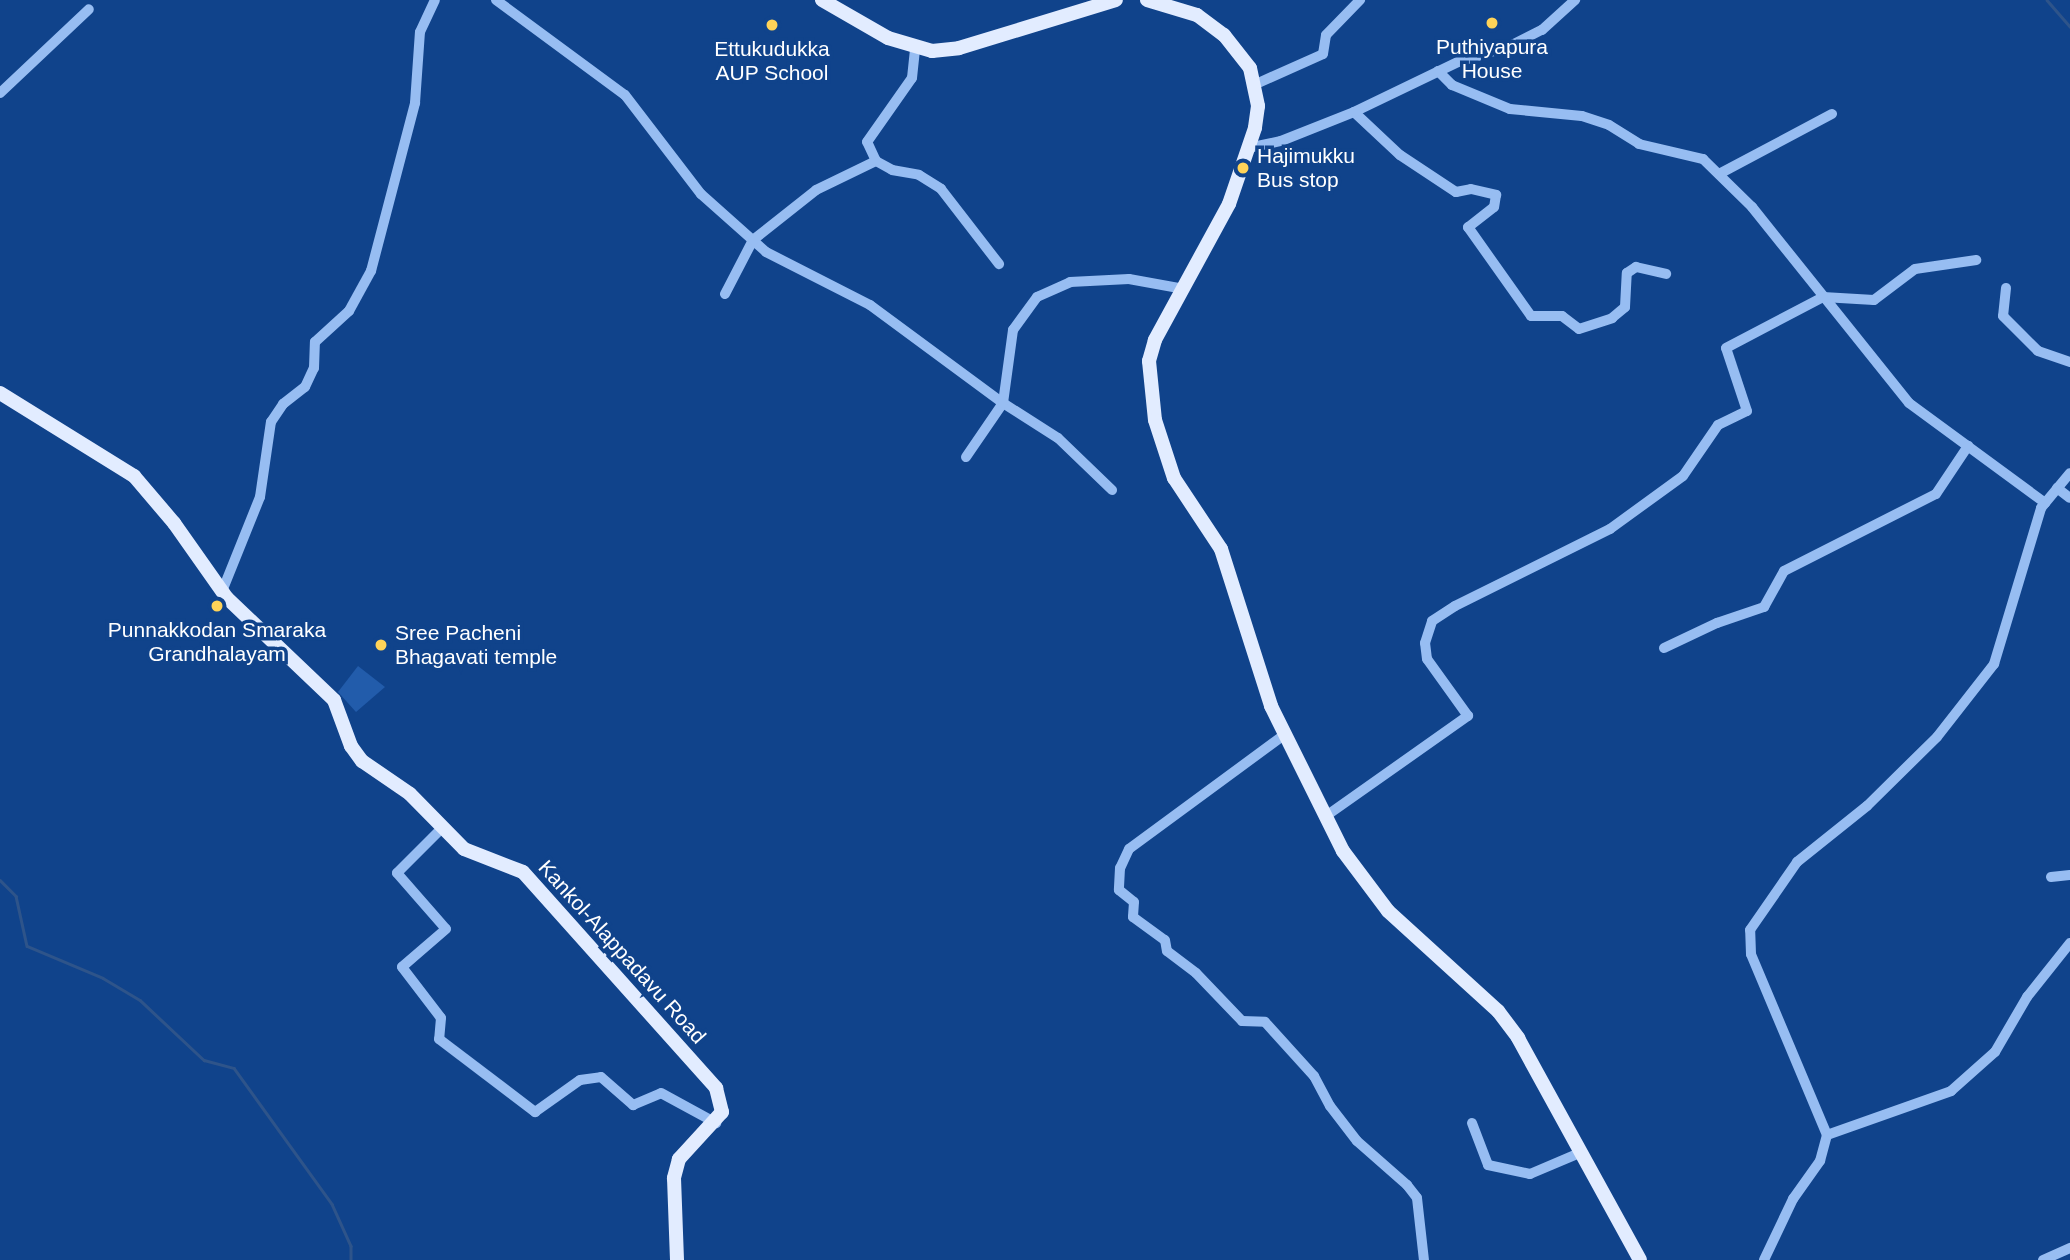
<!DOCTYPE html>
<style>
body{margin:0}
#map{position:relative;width:2070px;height:1260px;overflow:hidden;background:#10438b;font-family:Helvetica,sans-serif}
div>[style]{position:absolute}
.green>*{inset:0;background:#225cab}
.stream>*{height:2.5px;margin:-1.25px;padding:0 1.25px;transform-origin:1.25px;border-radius:1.25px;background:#2e548a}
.minor>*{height:10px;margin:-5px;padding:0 5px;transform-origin:5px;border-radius:5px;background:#97bdf2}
.major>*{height:14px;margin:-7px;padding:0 7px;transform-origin:7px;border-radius:7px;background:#e2ecff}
.dots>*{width:19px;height:19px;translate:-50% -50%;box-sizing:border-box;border:4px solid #10438b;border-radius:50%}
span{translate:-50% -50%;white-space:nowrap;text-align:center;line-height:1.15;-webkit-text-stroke:7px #10438b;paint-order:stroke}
.poi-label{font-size:21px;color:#fff}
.left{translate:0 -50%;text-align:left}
.street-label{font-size:21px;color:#fff}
</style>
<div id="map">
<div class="green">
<i style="clip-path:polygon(358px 666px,385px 687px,356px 712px,338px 692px)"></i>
</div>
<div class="stream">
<i style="left:2047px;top:0;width:35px;rotate:49deg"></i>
<i style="left:0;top:880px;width:23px;rotate:45deg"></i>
<i style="left:16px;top:896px;width:51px;rotate:77.6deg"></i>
<i style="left:27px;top:946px;width:82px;rotate:22.8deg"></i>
<i style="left:103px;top:978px;width:43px;rotate:30.7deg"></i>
<i style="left:140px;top:1000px;width:88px;rotate:43.2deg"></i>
<i style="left:204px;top:1060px;width:31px;rotate:15deg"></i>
<i style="left:234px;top:1068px;width:168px;rotate:54.2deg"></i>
<i style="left:332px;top:1204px;width:46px;rotate:65.7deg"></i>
<i style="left:351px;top:1246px;width:14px;rotate:90deg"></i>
</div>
<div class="minor">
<i style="left:496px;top:0;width:160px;rotate:36.4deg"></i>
<i style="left:625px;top:95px;width:125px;rotate:52.5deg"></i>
<i style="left:701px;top:194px;width:87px;rotate:41.7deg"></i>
<i style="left:766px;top:252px;width:117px;rotate:27deg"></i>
<i style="left:870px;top:305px;width:165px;rotate:36.4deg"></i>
<i style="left:1003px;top:403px;width:65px;rotate:32.5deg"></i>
<i style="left:1058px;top:438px;width:75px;rotate:43.9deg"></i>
<i style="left:1438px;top:71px;width:20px;rotate:45deg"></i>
<i style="left:1452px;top:85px;width:63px;rotate:22.5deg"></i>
<i style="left:1510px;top:109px;width:72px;rotate:5.6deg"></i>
<i style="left:1582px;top:116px;width:28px;rotate:18deg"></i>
<i style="left:1609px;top:125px;width:36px;rotate:32deg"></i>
<i style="left:1639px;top:144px;width:66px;rotate:13.2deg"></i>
<i style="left:1703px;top:159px;width:69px;rotate:44.4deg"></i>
<i style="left:1752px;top:207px;width:251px;rotate:51.3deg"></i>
<i style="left:1909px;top:403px;width:169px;rotate:36.3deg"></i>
<i style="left:1256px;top:84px;width:73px;rotate:-24.1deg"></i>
<i style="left:1323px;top:54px;width:19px;rotate:-81deg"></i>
<i style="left:1326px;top:35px;width:49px;rotate:-45.8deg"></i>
<i style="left:0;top:93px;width:122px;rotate:-43.3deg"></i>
<i style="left:1354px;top:112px;width:63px;rotate:43.1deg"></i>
<i style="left:1400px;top:155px;width:67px;rotate:33.5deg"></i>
<i style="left:1456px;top:192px;width:15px;rotate:-11deg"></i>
<i style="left:1471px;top:189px;width:26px;rotate:13deg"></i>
<i style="left:1496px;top:195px;width:12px;rotate:99deg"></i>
<i style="left:1494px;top:207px;width:33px;rotate:142deg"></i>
<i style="left:1468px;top:227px;width:109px;rotate:54.7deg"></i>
<i style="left:1531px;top:316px;width:31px"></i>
<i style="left:1562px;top:316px;width:21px;rotate:37deg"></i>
<i style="left:1579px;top:329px;width:35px;rotate:-18deg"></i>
<i style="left:1612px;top:318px;width:17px;rotate:-40deg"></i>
<i style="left:1625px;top:307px;width:34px;rotate:-87deg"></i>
<i style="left:1627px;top:273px;width:11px;rotate:-34deg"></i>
<i style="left:1636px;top:267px;width:31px;rotate:13deg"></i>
<i style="left:1248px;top:148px;width:34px;rotate:-12deg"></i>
<i style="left:1281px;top:141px;width:79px;rotate:-21.7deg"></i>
<i style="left:1354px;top:112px;width:115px;rotate:-25.7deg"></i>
<i style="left:1458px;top:62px;width:54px;rotate:-17.1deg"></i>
<i style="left:1510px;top:46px;width:36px;rotate:-27deg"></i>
<i style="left:1542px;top:30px;width:45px;rotate:-42.3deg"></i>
<i style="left:876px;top:161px;width:18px;rotate:29deg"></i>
<i style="left:892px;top:170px;width:27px;rotate:10deg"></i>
<i style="left:919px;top:175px;width:26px;rotate:32deg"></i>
<i style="left:941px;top:189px;width:95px;rotate:52.3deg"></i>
<i style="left:1719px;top:174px;width:128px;rotate:-28deg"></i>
<i style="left:2006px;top:288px;width:28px;rotate:96deg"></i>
<i style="left:2003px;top:316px;width:49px;rotate:45deg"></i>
<i style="left:2038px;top:351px;width:34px;rotate:19deg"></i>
<i style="left:725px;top:294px;width:61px;rotate:-62.6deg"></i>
<i style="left:753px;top:240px;width:80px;rotate:-38.4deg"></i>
<i style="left:816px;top:190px;width:67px;rotate:-25.8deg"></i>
<i style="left:876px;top:161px;width:21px;rotate:-115deg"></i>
<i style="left:867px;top:142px;width:78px;rotate:-54.9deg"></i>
<i style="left:912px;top:78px;width:31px;rotate:-84deg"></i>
<i style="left:966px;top:457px;width:65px;rotate:-55.6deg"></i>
<i style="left:1003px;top:403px;width:74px;rotate:-82.2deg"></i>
<i style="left:1013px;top:330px;width:41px;rotate:-54deg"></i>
<i style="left:1037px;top:297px;width:36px;rotate:-24deg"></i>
<i style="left:1070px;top:282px;width:59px;rotate:-2.9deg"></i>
<i style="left:1129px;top:279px;width:56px;rotate:10.3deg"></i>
<i style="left:2057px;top:488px;width:16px;rotate:38deg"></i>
<i style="left:223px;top:589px;width:99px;rotate:-68.1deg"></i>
<i style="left:260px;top:497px;width:76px;rotate:-81.7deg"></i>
<i style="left:271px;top:422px;width:22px;rotate:-56deg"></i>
<i style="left:283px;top:404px;width:28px;rotate:-38deg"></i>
<i style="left:305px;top:387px;width:21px;rotate:-65deg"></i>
<i style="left:314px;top:368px;width:26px;rotate:-88deg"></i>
<i style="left:315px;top:342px;width:46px;rotate:-42.4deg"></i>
<i style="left:349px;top:311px;width:46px;rotate:-61.2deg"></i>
<i style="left:371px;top:271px;width:174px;rotate:-75.3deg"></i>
<i style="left:415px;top:103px;width:71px;rotate:-86deg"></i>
<i style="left:420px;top:32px;width:35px;rotate:-65deg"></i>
<i style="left:1664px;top:648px;width:59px;rotate:-25.3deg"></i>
<i style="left:1717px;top:623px;width:50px;rotate:-18.8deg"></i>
<i style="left:1764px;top:607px;width:41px;rotate:-60.9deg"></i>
<i style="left:1784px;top:571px;width:170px;rotate:-26.9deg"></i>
<i style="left:1936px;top:494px;width:58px;rotate:-56.3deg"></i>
<i style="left:1284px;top:735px;width:192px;rotate:143.7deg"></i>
<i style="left:1129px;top:849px;width:21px;rotate:115deg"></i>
<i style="left:1120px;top:868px;width:22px;rotate:93deg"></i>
<i style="left:1119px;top:890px;width:19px;rotate:39deg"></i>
<i style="left:1134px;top:902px;width:15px;rotate:94deg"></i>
<i style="left:1133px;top:917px;width:39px;rotate:36deg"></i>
<i style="left:1165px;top:940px;width:11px;rotate:80deg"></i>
<i style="left:1167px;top:951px;width:36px;rotate:37deg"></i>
<i style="left:1196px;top:973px;width:66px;rotate:46.2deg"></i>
<i style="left:1242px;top:1021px;width:23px;rotate:2deg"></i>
<i style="left:1265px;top:1022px;width:73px;rotate:47.8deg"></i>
<i style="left:1314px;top:1076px;width:34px;rotate:62deg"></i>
<i style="left:1330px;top:1106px;width:44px;rotate:52.4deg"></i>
<i style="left:1357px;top:1141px;width:67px;rotate:41.3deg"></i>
<i style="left:1407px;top:1185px;width:16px;rotate:52deg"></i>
<i style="left:1417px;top:1198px;width:62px;rotate:83.6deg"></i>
<i style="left:1326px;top:816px;width:174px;rotate:-35.2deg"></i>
<i style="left:1468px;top:716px;width:70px;rotate:-125.7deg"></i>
<i style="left:1427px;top:659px;width:16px;rotate:-97deg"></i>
<i style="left:1425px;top:643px;width:23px;rotate:-72deg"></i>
<i style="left:1432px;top:621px;width:27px;rotate:-33deg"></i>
<i style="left:1455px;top:606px;width:173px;rotate:-26.4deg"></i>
<i style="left:1610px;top:529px;width:90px;rotate:-36deg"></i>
<i style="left:1683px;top:476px;width:62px;rotate:-55.5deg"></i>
<i style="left:1718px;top:425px;width:32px;rotate:-26deg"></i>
<i style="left:1747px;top:411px;width:66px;rotate:-108.4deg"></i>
<i style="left:1726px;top:348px;width:110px;rotate:-27.7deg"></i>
<i style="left:1823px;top:297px;width:51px;rotate:3.4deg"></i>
<i style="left:1874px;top:300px;width:51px;rotate:-37.1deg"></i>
<i style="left:1915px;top:269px;width:62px;rotate:-8.4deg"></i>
<i style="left:443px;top:827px;width:65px;rotate:135deg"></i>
<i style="left:397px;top:873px;width:74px;rotate:48.8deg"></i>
<i style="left:446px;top:929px;width:58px;rotate:139.2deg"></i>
<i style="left:402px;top:967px;width:64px;rotate:52.6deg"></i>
<i style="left:441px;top:1018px;width:21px;rotate:95deg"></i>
<i style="left:439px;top:1039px;width:121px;rotate:37.2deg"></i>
<i style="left:535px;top:1112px;width:55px;rotate:-35.4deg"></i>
<i style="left:580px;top:1080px;width:21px;rotate:-8deg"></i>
<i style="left:601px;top:1077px;width:43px;rotate:41.2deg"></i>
<i style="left:633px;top:1105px;width:30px;rotate:-23deg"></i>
<i style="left:661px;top:1093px;width:63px;rotate:28.6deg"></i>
<i style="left:2051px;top:877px;width:19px;rotate:-6deg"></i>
<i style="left:1472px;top:1123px;width:45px;rotate:69.1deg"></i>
<i style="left:1488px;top:1165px;width:43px;rotate:12.1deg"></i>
<i style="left:1530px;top:1174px;width:56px;rotate:-22.9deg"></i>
<i style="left:1827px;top:1135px;width:132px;rotate:-19.5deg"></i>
<i style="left:1951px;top:1091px;width:59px;rotate:-41.6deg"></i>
<i style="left:1995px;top:1052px;width:64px;rotate:-59.8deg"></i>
<i style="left:2027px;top:997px;width:69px;rotate:-51.5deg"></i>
<i style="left:1764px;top:1260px;width:68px;rotate:-64.6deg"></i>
<i style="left:1793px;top:1199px;width:47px;rotate:-54.6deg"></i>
<i style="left:1820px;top:1161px;width:27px;rotate:-75deg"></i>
<i style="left:1827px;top:1135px;width:196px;rotate:-112.8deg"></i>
<i style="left:1751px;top:954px;width:24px;rotate:-92deg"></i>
<i style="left:1750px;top:930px;width:83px;rotate:-55.3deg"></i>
<i style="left:1797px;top:862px;width:90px;rotate:-38.7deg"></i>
<i style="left:1867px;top:806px;width:98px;rotate:-44.6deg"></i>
<i style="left:1937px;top:737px;width:93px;rotate:-52deg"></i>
<i style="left:1994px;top:664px;width:163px;rotate:-73.2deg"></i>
<i style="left:2041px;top:508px;width:45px;rotate:-50.4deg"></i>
<i style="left:2043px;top:1260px;width:30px;rotate:-24deg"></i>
</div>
<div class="major">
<i style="left:822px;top:0;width:76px;rotate:29.9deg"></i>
<i style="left:888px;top:38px;width:46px;rotate:16.5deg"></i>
<i style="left:932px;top:51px;width:27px;rotate:-6deg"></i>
<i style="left:959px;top:48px;width:164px;rotate:-17deg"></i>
<i style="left:1147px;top:0;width:52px;rotate:16.7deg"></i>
<i style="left:1197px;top:15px;width:34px;rotate:37deg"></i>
<i style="left:1224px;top:35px;width:42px;rotate:51.8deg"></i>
<i style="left:1250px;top:68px;width:39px;rotate:78deg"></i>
<i style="left:1258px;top:106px;width:22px;rotate:98deg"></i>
<i style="left:1255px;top:128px;width:80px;rotate:108.9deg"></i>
<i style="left:1229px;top:204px;width:155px;rotate:118.6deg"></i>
<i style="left:1155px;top:340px;width:22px;rotate:106deg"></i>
<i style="left:1149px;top:361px;width:59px;rotate:84.2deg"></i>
<i style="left:1155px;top:420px;width:61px;rotate:71.9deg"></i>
<i style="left:1174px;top:478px;width:85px;rotate:56.5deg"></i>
<i style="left:1221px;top:549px;width:165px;rotate:72.3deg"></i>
<i style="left:1271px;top:706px;width:162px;rotate:63.6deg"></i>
<i style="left:1343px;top:851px;width:75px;rotate:53.1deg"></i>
<i style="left:1388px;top:911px;width:149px;rotate:42.3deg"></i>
<i style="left:1498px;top:1011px;width:34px;rotate:53deg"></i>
<i style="left:1518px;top:1038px;width:253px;rotate:61.2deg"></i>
<i style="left:0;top:393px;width:158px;rotate:31.8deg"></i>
<i style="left:134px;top:476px;width:62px;rotate:49.6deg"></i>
<i style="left:174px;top:523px;width:92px;rotate:54.8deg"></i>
<i style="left:227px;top:598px;width:148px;rotate:43.6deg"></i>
<i style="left:334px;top:700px;width:49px;rotate:69.7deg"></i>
<i style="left:351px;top:746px;width:19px;rotate:54deg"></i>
<i style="left:362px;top:761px;width:58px;rotate:34.5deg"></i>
<i style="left:410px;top:794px;width:77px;rotate:45.5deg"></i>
<i style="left:464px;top:849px;width:63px;rotate:21.3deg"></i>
<i style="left:523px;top:872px;width:290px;rotate:48.2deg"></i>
<i style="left:716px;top:1088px;width:25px;rotate:76deg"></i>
<i style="left:722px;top:1112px;width:64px;rotate:132.5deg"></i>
<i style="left:679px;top:1159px;width:20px;rotate:105deg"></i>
<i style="left:674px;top:1178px;width:82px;rotate:87.9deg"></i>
</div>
<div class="dots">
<i style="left:1492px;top:23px;background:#ffd358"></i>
<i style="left:772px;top:25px;background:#ffd358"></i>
<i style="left:1243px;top:168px;background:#ffd358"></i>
<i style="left:217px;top:606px;background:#ffd358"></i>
<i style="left:381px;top:645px;background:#ffd358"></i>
</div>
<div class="poi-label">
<span style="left:1492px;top:59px">Puthiyapura<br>House</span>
<span style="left:772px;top:61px">Ettukudukka<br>AUP School</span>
<span class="left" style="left:1257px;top:168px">Hajimukku<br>Bus stop</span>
<span style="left:217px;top:642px">Punnakkodan Smaraka<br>Grandhalayam</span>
<span class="left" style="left:395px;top:645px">Sree Pacheni<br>Bhagavati temple</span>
</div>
<div class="street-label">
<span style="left:622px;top:952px;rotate:48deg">Kankol-Alappadavu Road</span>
</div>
</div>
